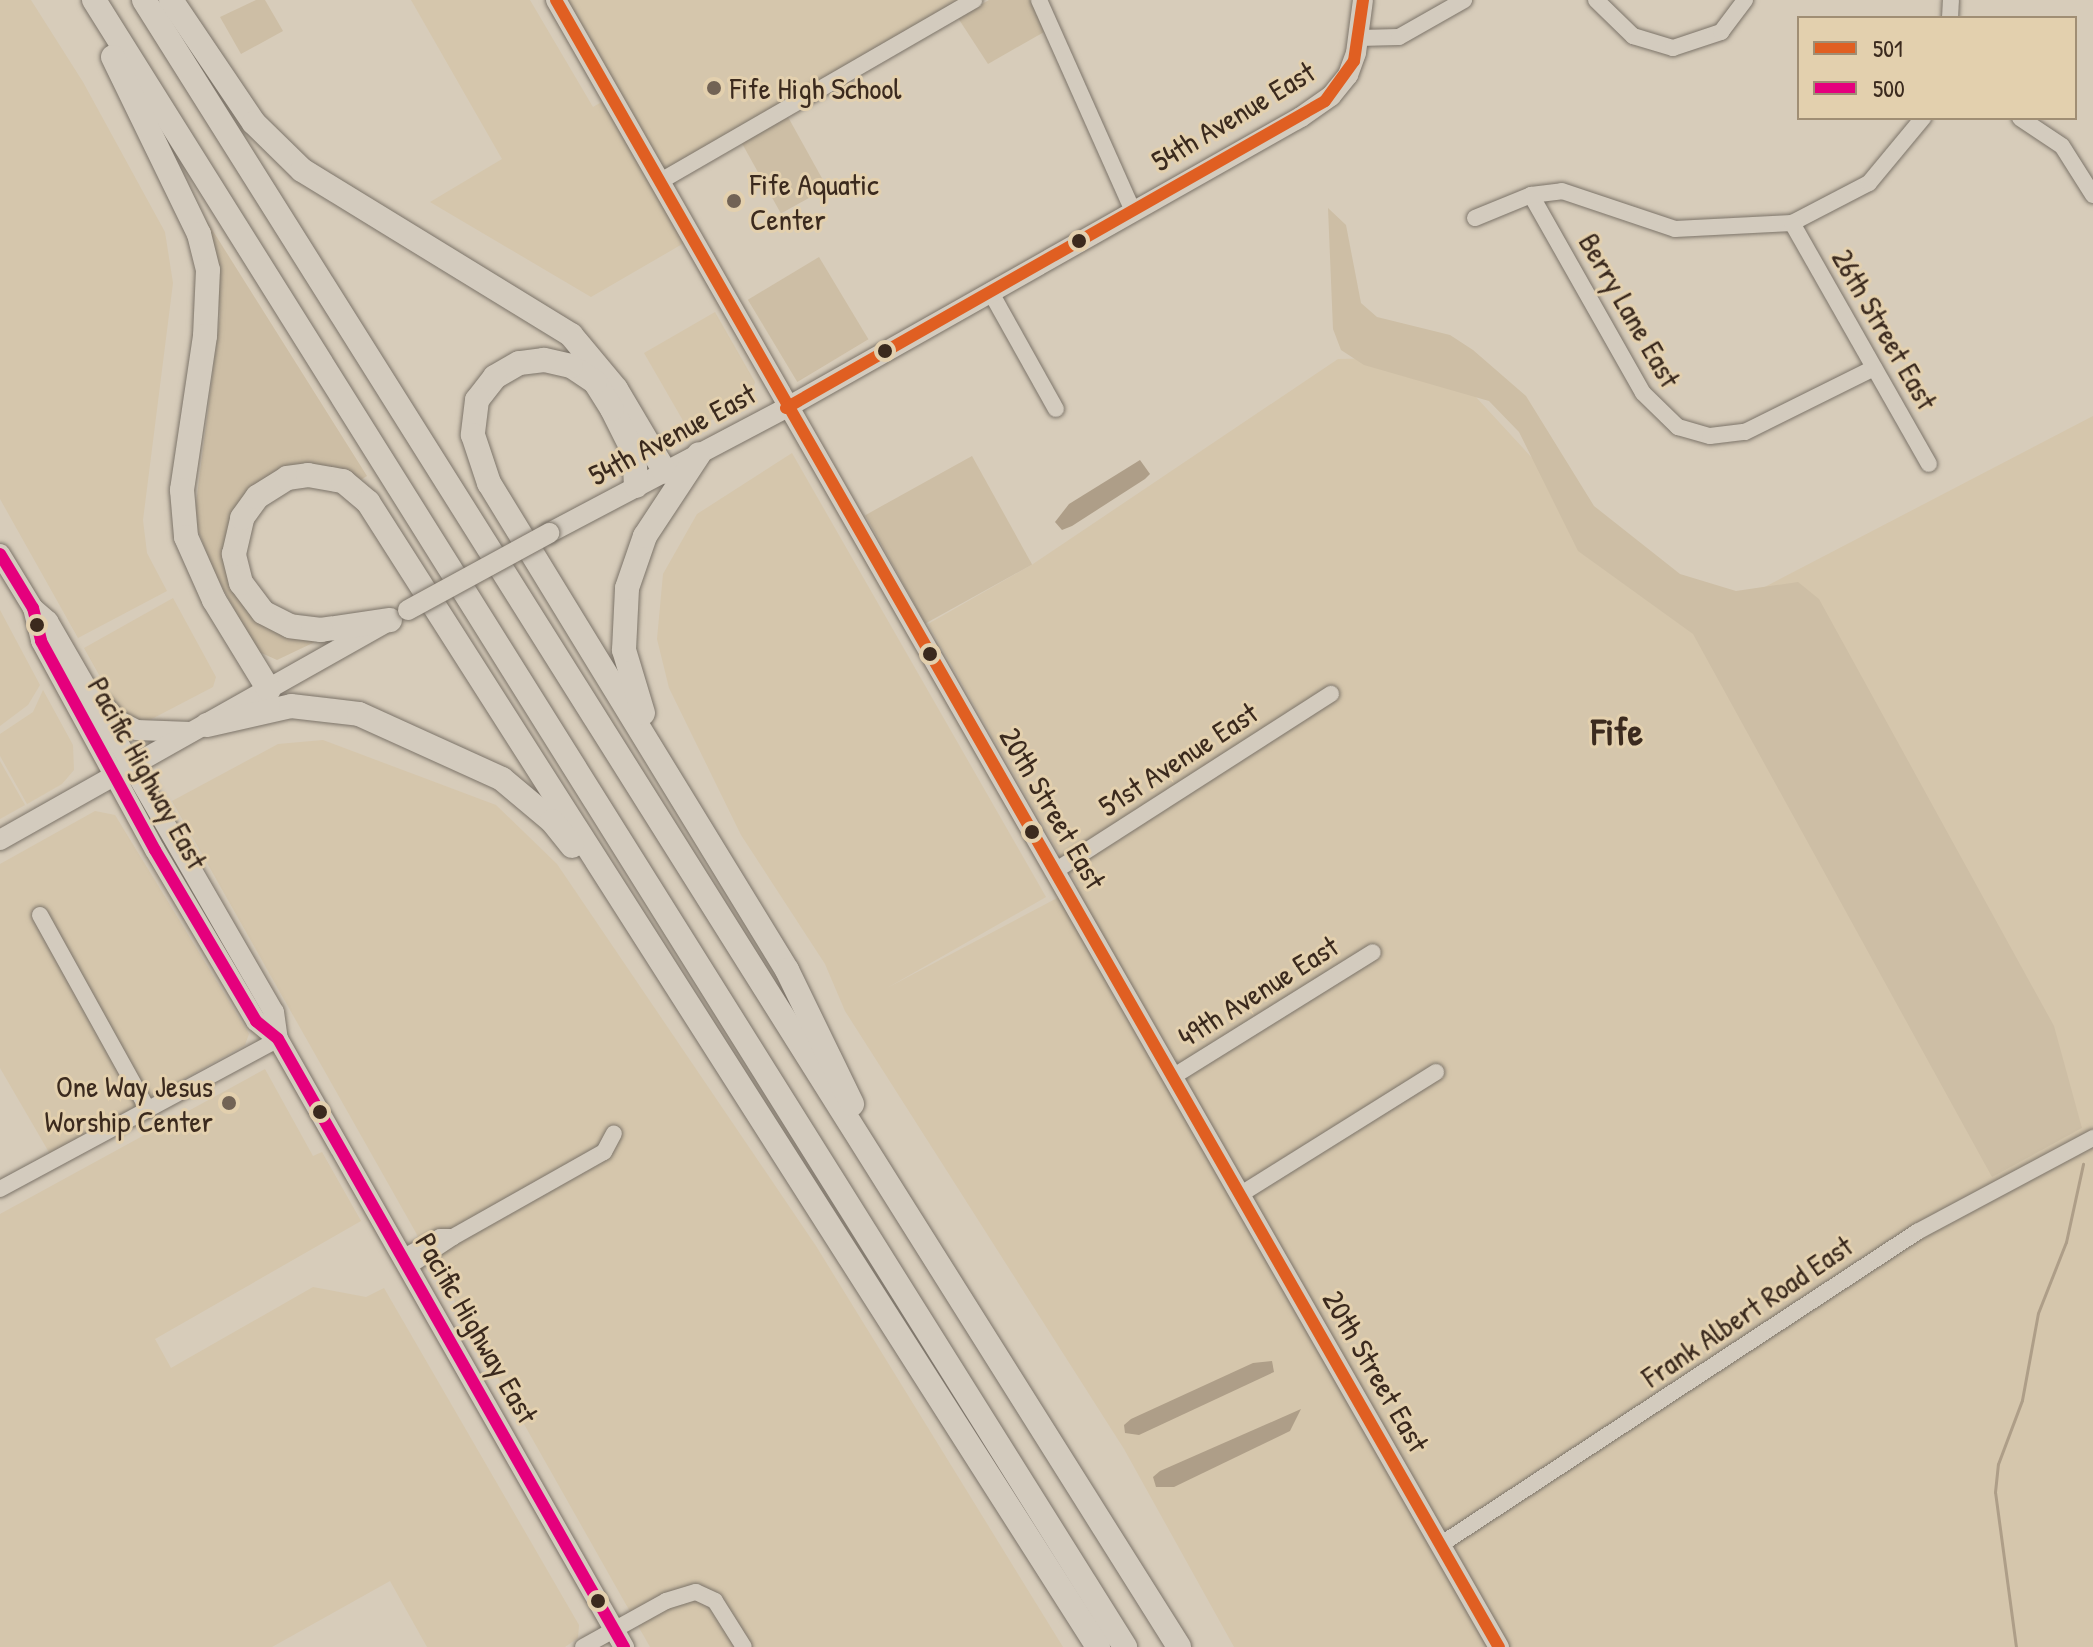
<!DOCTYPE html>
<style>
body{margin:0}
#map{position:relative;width:2093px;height:1647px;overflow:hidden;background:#d7ccba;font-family:"Patrick Hand",sans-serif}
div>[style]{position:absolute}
.built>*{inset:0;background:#d5c6ac}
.green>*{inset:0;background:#cdbea5;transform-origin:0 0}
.water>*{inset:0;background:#ae9e88}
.stream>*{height:3px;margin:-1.5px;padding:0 1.5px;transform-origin:1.5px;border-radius:1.5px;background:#ae9e88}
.roads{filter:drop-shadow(0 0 2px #7c7469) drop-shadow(0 0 2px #7c7469)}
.minor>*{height:16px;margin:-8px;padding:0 8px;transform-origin:8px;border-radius:8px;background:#d3cbbe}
.major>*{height:20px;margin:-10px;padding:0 10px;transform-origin:10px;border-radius:10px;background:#d3cbbe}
.highway>*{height:24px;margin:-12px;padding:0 12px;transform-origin:12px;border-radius:12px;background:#d3cbbe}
.bridges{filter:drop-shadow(0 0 2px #7c7469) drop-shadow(0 0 2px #7c7469)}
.major-bridge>*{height:20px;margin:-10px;padding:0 10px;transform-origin:10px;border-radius:10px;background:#d3cbbe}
.bus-1>*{height:12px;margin:-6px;padding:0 6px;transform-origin:6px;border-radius:6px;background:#e05f22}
.bus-2>*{height:12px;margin:-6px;padding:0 6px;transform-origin:6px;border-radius:6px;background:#e5007d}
.dots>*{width:22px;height:22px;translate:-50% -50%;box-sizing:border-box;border:4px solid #e3d0ae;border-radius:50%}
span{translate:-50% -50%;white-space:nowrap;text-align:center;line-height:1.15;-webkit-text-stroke:6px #e3d0ae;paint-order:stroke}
.poi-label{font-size:30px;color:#3b2a1e}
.left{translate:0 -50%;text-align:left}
.right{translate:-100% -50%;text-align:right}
.street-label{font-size:30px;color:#3b2a1e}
.district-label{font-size:38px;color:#3b2a1e;font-weight:700}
.legend{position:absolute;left:1797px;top:16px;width:280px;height:104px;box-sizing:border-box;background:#e3d0ae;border:2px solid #a08e74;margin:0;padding:10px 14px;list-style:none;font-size:24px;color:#3b2a1e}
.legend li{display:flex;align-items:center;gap:16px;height:40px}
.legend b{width:40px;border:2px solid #a08e74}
</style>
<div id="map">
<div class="built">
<i style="clip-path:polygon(0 0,31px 0,83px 82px,165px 232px,173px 283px,143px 520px,147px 553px,167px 591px,78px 638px,0 499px)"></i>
<i style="clip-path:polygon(411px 0,530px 0,593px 107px,610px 97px,556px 0,974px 0,659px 182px,691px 239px,591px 297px,430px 202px,502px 159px)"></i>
<i style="clip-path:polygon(715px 312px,755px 382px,750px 402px,689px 431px,644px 353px)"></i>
<i style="clip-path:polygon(1439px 357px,1688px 627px,2093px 416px,2093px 1647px,1234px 1647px,1124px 1449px,845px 1011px,825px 964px,741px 835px,669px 688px,657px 639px,663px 574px,697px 514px,792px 453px,1046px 897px,887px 988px,1078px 887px,928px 624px,1033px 564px,1338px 359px)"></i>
<i style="clip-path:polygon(173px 598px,216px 677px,213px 687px,144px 723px,122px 716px,84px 648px)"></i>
<i style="clip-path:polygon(0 610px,40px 685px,28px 705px,0 726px)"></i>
<i style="clip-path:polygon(43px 690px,73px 745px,74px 770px,62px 784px,27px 804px,0 756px,0 734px,33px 712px)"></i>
<i style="clip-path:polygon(323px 740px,496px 805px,557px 864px,816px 1246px,1063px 1647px,650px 1647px,172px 801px,278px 744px)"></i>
<i style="clip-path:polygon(0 761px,25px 805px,0 819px)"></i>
<i style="clip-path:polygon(95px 811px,115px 815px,249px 1034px,245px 1045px,50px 1154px,0 1068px,0 864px)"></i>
<i style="clip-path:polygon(265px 1069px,313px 1156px,322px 1152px,361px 1221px,155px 1339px,171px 1368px,313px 1287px,366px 1297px,384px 1288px,579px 1625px,578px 1638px,565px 1647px,427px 1647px,390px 1581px,272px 1647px,0 1647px,0 1214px)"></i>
</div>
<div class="green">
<i style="clip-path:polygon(256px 0,265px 0,283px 31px,241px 54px,220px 17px)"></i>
<i style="clip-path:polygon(989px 0,1033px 0,1044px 32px,988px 64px,958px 18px)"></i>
<i style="left:788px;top:117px;width:81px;height:53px;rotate:61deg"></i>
<i style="clip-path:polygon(1328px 208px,1346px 225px,1361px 303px,1377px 317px,1450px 335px,1473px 350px,1526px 396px,1594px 506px,1680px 574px,1736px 591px,1798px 582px,1819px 599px,2054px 1026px,2082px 1128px,1992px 1177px,1693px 634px,1578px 551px,1519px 432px,1489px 401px,1364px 365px,1341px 350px,1333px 329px)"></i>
<i style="clip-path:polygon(201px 212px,367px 476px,359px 481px,260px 483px,232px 588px,257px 620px,317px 641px,277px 660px,257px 651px,213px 570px,194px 519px,220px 316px,217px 272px)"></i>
<i style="left:819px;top:257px;width:96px;height:83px;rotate:59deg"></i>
<i style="left:972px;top:456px;width:124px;height:122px;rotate:61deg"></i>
</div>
<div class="water">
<i style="clip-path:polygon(1140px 460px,1150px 474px,1145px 479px,1072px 526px,1062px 530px,1055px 522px,1069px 504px)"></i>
<i style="clip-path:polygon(1272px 1361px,1274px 1372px,1139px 1435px,1125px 1433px,1124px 1425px,1131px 1419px,1253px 1363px)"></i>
<i style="clip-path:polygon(1301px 1409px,1290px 1431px,1174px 1487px,1156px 1487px,1153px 1477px,1160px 1471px)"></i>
</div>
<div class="stream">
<i style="left:2016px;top:1647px;width:156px;rotate:-97.7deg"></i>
<i style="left:1995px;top:1492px;width:28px;rotate:-84deg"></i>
<i style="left:1998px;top:1464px;width:68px;rotate:-69.4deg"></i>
<i style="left:2022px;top:1400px;width:88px;rotate:-79.6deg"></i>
<i style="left:2038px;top:1313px;width:76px;rotate:-68.5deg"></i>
<i style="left:2066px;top:1242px;width:80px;rotate:-77.7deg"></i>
</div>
<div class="roads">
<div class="minor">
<i style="left:1039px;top:0;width:231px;rotate:66deg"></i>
<i style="left:1596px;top:0;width:52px;rotate:44.2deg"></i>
<i style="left:1633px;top:36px;width:42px;rotate:16.7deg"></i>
<i style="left:1673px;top:48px;width:51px;rotate:-18.4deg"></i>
<i style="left:1721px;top:32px;width:40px;rotate:-53deg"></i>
<i style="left:1950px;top:18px;width:18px;rotate:-87deg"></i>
<i style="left:1359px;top:38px;width:40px;rotate:-1.4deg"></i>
<i style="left:1399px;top:37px;width:75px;rotate:-29.6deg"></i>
<i style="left:2020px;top:118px;width:50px;rotate:33.7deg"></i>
<i style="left:2062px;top:146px;width:58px;rotate:57.7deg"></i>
<i style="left:659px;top:182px;width:364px;rotate:-30deg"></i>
<i style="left:1531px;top:195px;width:227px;rotate:60.5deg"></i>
<i style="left:1643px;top:393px;width:49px;rotate:44.2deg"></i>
<i style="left:1678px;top:427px;width:33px;rotate:16deg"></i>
<i style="left:1710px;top:436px;width:35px;rotate:-7deg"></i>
<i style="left:1745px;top:432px;width:144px;rotate:-26.4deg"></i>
<i style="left:1475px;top:218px;width:61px;rotate:-22.3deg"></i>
<i style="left:1531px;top:195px;width:31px;rotate:-7deg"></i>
<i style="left:1562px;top:191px;width:119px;rotate:18.6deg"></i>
<i style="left:1675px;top:229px;width:117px;rotate:-2.9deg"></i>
<i style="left:1792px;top:223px;width:87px;rotate:-27.5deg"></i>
<i style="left:1869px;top:183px;width:85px;rotate:-50.3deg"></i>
<i style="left:1792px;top:223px;width:277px;rotate:60.4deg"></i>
<i style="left:990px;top:291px;width:135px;rotate:60.8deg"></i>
<i style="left:1055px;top:871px;width:328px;rotate:-32.7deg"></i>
<i style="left:40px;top:915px;width:223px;rotate:61deg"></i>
<i style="left:1174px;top:1076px;width:234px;rotate:-31.9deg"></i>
<i style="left:0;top:1189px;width:316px;rotate:-28.3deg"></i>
<i style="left:1241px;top:1194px;width:230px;rotate:-32deg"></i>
<i style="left:453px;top:1237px;width:173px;rotate:-29.4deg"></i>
<i style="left:604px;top:1152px;width:21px;rotate:-62deg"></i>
<i style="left:402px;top:1258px;width:43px;rotate:-28.9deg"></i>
<i style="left:440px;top:1237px;width:13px"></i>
<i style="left:453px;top:1237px;width:54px;rotate:146.3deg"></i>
<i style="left:1440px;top:1545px;width:571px;rotate:-33.27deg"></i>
<i style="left:1917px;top:1232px;width:200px;rotate:-28.1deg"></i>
<i style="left:583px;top:1647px;width:95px;rotate:-29deg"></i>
<i style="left:666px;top:1601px;width:31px;rotate:-17deg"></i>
<i style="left:696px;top:1592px;width:21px;rotate:25deg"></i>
<i style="left:715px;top:1601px;width:54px;rotate:57.8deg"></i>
</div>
<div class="major">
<i style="left:556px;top:0;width:1898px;rotate:60.21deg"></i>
<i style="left:549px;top:533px;width:268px;rotate:-27.8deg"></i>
<i style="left:786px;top:408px;width:592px;rotate:-29.47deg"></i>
<i style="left:1301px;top:117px;width:37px;rotate:-35deg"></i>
<i style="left:1331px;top:96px;width:27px;rotate:-51deg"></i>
<i style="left:1348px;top:75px;width:23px;rotate:-70deg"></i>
<i style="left:1356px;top:53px;width:53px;rotate:-82.5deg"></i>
<i style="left:0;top:554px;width:63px;rotate:58.6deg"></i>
<i style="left:33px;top:608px;width:34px;rotate:76deg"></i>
<i style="left:41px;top:641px;width:238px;rotate:61.4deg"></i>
<i style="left:155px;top:850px;width:199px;rotate:59.4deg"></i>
<i style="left:256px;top:1021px;width:28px;rotate:39deg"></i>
<i style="left:33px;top:608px;width:20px;rotate:41deg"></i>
<i style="left:48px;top:621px;width:452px;rotate:60deg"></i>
<i style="left:274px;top:1012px;width:27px;rotate:82deg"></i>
<i style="left:278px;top:1039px;width:700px;rotate:60.36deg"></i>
<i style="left:104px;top:705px;width:20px;rotate:49deg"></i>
<i style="left:117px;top:720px;width:22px;rotate:27deg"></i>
<i style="left:137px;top:730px;width:54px;rotate:2.1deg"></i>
<i style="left:0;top:840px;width:440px;rotate:-29.4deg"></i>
</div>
<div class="highway">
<i style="left:94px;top:0;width:1943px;rotate:57.95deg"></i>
<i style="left:144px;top:0;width:1945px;rotate:57.85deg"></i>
<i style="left:171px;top:0;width:148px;rotate:56deg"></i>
<i style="left:254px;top:123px;width:67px;rotate:44.4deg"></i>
<i style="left:302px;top:170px;width:316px;rotate:31.5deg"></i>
<i style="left:571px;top:335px;width:70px;rotate:50.2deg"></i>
<i style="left:616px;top:389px;width:96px;rotate:59.4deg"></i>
<i style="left:113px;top:57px;width:197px;rotate:64.1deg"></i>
<i style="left:199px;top:234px;width:37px;rotate:76deg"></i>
<i style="left:208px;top:270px;width:66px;rotate:92.6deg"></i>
<i style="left:205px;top:336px;width:156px;rotate:98.5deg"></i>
<i style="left:182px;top:490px;width:47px;rotate:85.1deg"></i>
<i style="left:186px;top:537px;width:69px;rotate:66deg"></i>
<i style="left:214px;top:600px;width:105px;rotate:58.6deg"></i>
<i style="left:636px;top:486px;width:33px;rotate:-93deg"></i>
<i style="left:634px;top:453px;width:49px;rotate:-116.6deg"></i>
<i style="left:612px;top:409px;width:32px;rotate:-122deg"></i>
<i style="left:595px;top:382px;width:29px;rotate:-146deg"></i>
<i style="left:571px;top:366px;width:28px;rotate:-167deg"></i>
<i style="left:544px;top:360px;width:25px;rotate:173deg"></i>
<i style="left:519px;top:363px;width:28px;rotate:150deg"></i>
<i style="left:495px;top:377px;width:29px;rotate:128deg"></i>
<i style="left:477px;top:400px;width:35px;rotate:97deg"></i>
<i style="left:473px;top:435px;width:51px;rotate:71.6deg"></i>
<i style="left:489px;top:483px;width:571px;rotate:58.54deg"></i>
<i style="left:787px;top:970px;width:149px;rotate:64.1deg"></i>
<i style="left:390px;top:620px;width:70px;rotate:171.8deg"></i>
<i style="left:321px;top:630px;width:31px;rotate:-173deg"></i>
<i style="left:290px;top:626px;width:30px;rotate:-153deg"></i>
<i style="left:263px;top:612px;width:36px;rotate:-127deg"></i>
<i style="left:241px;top:583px;width:30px;rotate:-104deg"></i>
<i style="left:234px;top:554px;width:37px;rotate:-77deg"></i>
<i style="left:242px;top:518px;width:26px;rotate:-54deg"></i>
<i style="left:257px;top:497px;width:36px;rotate:-32deg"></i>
<i style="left:287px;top:478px;width:21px;rotate:-8deg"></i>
<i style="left:308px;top:475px;width:36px;rotate:10deg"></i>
<i style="left:343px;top:481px;width:33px;rotate:40deg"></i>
<i style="left:368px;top:502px;width:1358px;rotate:57.48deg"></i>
<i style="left:643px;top:713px;width:66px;rotate:-106.8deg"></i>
<i style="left:624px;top:650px;width:62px;rotate:-87.2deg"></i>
<i style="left:627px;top:588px;width:55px;rotate:-70.9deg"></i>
<i style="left:645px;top:536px;width:98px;rotate:-56.6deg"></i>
<i style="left:207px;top:725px;width:86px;rotate:-12.7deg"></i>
<i style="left:291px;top:706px;width:68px;rotate:6.7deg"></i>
<i style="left:359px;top:714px;width:157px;rotate:24.4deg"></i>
<i style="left:502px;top:779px;width:65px;rotate:40deg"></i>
<i style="left:552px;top:821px;width:32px;rotate:51deg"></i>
</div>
</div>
<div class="bridges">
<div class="major-bridge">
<i style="left:408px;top:610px;width:161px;rotate:-28.6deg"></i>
</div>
</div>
<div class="bus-1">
<i style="left:556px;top:0;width:1898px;rotate:60.21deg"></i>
<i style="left:786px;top:408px;width:620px;rotate:-29.66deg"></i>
<i style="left:1325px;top:101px;width:49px;rotate:-54.1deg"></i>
<i style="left:1354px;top:61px;width:62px;rotate:-81.6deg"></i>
</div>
<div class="bus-2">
<i style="left:0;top:554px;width:63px;rotate:58.6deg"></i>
<i style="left:33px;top:608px;width:34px;rotate:76deg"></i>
<i style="left:41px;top:641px;width:238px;rotate:61.4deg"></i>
<i style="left:155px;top:850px;width:199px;rotate:59.4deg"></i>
<i style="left:256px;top:1021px;width:28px;rotate:39deg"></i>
<i style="left:278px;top:1039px;width:700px;rotate:60.36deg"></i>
</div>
<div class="dots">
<i style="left:714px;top:88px;background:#726355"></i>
<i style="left:734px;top:201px;background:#726355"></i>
<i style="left:1079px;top:241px;background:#3b2a1e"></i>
<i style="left:885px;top:351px;background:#3b2a1e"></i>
<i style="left:37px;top:625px;background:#3b2a1e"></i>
<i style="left:930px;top:654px;background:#3b2a1e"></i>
<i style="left:1032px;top:832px;background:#3b2a1e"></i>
<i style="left:229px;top:1103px;background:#726355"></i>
<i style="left:320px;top:1112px;background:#3b2a1e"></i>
<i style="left:598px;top:1601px;background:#3b2a1e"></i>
</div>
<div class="poi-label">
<span class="left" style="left:730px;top:88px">Fife High School</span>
<span class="left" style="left:750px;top:201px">Fife Aquatic<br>Center</span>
<span class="right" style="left:213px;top:1103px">One Way Jesus<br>Worship Center</span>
</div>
<div class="street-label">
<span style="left:1233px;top:116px;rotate:-31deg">54th Avenue East</span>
<span style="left:1630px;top:310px;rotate:60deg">Berry Lane East</span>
<span style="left:1885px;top:329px;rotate:60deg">26th Street East</span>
<span style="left:672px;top:434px;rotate:-28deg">54th Avenue East</span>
<span style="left:1178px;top:759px;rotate:-33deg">51st Avenue East</span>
<span style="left:148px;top:773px;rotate:61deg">Pacific Highway East</span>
<span style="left:1053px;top:808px;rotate:60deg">20th Street East</span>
<span style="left:1258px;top:991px;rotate:-32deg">49th Avenue East</span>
<span style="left:1747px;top:1311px;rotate:-34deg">Frank Albert Road East</span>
<span style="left:477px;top:1328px;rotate:60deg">Pacific Highway East</span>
<span style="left:1376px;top:1371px;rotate:60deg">20th Street East</span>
</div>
<div class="district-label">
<span style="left:1617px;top:732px">Fife</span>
</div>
<ul class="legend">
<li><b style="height:10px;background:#e05f22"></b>501</li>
<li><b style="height:10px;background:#e5007d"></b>500</li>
</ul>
</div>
